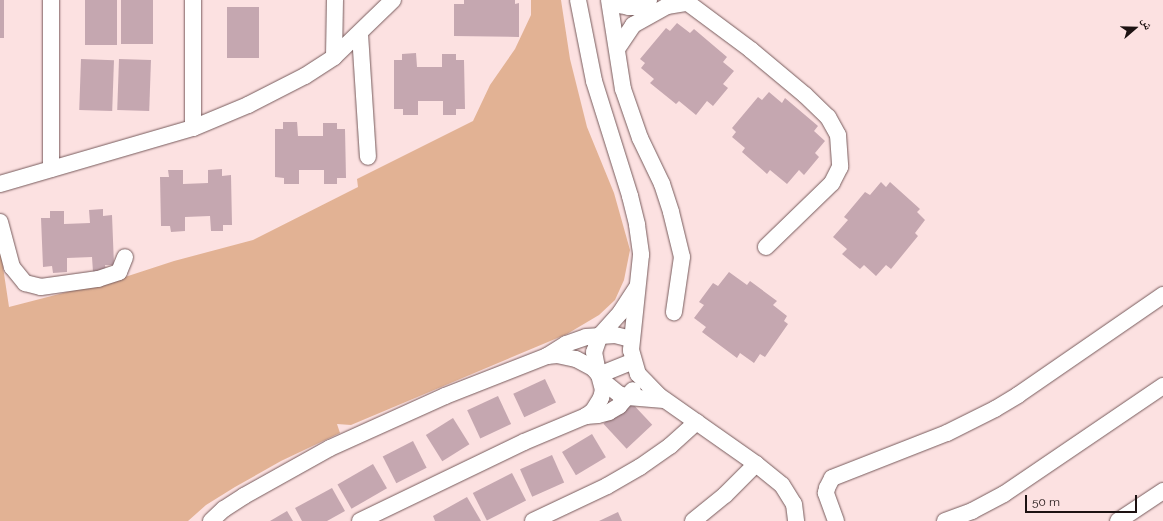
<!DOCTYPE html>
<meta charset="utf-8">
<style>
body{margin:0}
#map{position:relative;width:1163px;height:521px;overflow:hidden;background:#fce1e1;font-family:Raleway,"Noto Naskh Arabic",sans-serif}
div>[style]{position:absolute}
.green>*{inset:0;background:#e2b294}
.building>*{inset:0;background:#c5a7b0;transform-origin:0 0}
.roads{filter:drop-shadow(0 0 1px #775b5c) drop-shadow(0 0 1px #775b5c)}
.minor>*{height:16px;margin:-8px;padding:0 8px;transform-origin:8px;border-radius:8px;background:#fff}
span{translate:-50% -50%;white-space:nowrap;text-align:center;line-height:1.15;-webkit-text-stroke:3px #fce1e1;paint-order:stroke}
.north{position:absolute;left:1115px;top:8px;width:40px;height:40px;-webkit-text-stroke:3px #fce1e1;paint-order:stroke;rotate:70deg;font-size:11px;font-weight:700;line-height:16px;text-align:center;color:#1d1212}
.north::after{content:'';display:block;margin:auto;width:14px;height:18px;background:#1d1212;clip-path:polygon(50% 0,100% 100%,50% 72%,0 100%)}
.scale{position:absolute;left:1025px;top:495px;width:112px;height:18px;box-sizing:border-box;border:2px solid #1d1212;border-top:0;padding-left:5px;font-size:12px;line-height:14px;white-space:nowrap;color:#1d1212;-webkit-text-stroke:3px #fce1e1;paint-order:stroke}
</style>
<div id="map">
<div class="green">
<i style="clip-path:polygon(531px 0,561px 0,570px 59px,587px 127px,614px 193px,630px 250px,624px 280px,615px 300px,599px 315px,567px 334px,351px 425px,337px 424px,340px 433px,281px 461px,235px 487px,206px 505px,188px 521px,0 521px,0 247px,9px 307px,125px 277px,174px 261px,253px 240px,358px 187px,357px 179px,473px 121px,490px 85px,515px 49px,531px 15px)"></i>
</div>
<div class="building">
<i style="left:0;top:0;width:4px;height:38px"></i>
<i style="left:85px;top:0;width:32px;height:45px"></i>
<i style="left:121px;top:0;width:32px;height:44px"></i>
<i style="clip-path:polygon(464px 0,515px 0,515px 4px,519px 3px,519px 37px,454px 36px,454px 4px,464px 4px)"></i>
<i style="left:227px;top:7px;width:32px;height:51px"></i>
<i style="clip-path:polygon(677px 23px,690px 33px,694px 29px,727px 57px,723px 62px,734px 71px,723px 84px,728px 88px,713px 106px,707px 101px,696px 115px,679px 101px,676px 104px,650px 83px,654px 79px,641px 68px,645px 63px,640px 59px,666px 28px,670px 31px)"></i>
<i style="clip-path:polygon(416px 53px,417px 67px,442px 67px,442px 54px,456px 54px,456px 60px,464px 60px,465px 109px,456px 109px,456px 115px,443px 115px,443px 101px,418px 101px,418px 115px,403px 115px,403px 109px,394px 109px,394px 60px,402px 60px,402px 54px)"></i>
<i style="left:81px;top:59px;width:33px;height:51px;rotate:2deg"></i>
<i style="left:119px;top:59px;width:32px;height:51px;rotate:2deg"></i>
<i style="clip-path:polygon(769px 92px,782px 103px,785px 98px,818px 126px,814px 131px,825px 141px,815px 153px,819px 157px,804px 175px,799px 170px,787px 184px,770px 170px,767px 174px,742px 152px,745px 148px,732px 137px,736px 132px,732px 128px,758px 97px,762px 100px)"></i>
<i style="clip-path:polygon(283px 122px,297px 122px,298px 136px,323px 136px,323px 123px,337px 123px,337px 129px,345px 129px,346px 178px,337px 178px,337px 184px,324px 184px,324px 170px,299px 170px,299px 184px,284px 184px,284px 178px,275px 177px,275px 129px,283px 129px)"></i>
<i style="clip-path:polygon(222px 169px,222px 176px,231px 175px,232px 225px,223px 225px,223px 231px,211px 231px,210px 216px,185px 217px,185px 231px,171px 232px,170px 226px,161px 226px,160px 177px,169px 177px,168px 170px,183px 170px,183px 184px,208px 183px,208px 170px)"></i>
<i style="clip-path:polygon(881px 182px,886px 187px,890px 182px,920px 209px,917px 212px,925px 220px,915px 233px,918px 236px,891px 269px,886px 265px,876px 276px,864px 265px,860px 269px,842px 254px,847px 249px,833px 237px,848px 220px,844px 217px,865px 192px,870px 195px)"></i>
<i style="clip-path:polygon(103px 209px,103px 216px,112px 215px,114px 265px,105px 265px,106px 271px,93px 272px,92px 257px,67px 258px,67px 272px,53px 273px,52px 266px,43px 267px,41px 218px,50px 218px,50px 211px,64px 211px,64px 224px,90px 223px,89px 210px)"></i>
<i style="clip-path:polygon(729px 272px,747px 285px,750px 281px,777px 301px,773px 305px,787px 316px,784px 321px,788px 324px,765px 357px,760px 354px,754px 363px,740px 353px,737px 358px,702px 332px,706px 327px,694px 318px,704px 305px,699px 302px,713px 283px,718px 286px)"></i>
<i style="left:545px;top:379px;width:26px;height:35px;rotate:65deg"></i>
<i style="left:498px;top:396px;width:31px;height:34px;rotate:65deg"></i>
<i style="left:629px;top:400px;width:34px;height:35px;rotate:47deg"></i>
<i style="left:453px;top:418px;width:31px;height:32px;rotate:58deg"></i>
<i style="left:592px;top:434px;width:27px;height:35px;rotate:59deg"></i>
<i style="left:413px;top:441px;width:30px;height:34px;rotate:63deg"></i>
<i style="left:552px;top:455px;width:30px;height:35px;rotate:66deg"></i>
<i style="left:373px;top:464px;width:28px;height:41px;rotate:60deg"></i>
<i style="left:512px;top:473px;width:31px;height:44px;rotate:63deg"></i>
<i style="clip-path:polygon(332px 488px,345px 511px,327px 521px,302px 521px,295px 508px)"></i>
<i style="clip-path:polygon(467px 497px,481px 521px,435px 521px,433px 516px)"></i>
<i style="clip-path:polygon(287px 511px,293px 521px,270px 521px)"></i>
<i style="clip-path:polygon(618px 512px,622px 521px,599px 521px)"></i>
</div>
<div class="roads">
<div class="minor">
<i style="left:578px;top:0;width:83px;rotate:78.8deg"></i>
<i style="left:594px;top:81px;width:121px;rotate:72.6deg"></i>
<i style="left:630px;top:196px;width:30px;rotate:76deg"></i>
<i style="left:637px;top:225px;width:30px;rotate:82deg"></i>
<i style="left:641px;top:255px;width:96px;rotate:96deg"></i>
<i style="left:631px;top:350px;width:25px;rotate:74deg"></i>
<i style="left:638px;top:374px;width:29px;rotate:46deg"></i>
<i style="left:658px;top:395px;width:120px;rotate:35.1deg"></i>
<i style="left:756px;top:464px;width:33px;rotate:39deg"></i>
<i style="left:782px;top:485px;width:22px;rotate:58deg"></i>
<i style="left:794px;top:504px;width:17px;rotate:83deg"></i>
<i style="left:609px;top:0;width:90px;rotate:81.1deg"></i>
<i style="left:623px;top:89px;width:52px;rotate:70.9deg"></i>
<i style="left:640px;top:138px;width:51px;rotate:64.4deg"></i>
<i style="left:662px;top:184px;width:29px;rotate:72deg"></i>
<i style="left:671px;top:212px;width:46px;rotate:76.3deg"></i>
<i style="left:682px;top:257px;width:56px;rotate:98.3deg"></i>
<i style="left:613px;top:0;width:9px;rotate:36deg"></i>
<i style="left:620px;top:5px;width:9px;rotate:13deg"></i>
<i style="left:629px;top:7px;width:9px"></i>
<i style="left:638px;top:7px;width:13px;rotate:-32deg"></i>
<i style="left:684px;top:0;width:84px;rotate:36.7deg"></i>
<i style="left:751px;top:50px;width:70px;rotate:39.8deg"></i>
<i style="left:805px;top:95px;width:32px;rotate:44deg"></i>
<i style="left:828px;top:117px;width:21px;rotate:61deg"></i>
<i style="left:838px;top:135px;width:32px;rotate:86deg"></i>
<i style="left:840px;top:167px;width:18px;rotate:117deg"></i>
<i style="left:832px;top:183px;width:92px;rotate:135.9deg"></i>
<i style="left:360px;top:34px;width:123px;rotate:86.3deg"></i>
<i style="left:617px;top:49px;width:29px;rotate:-56deg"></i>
<i style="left:633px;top:25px;width:39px;rotate:-29deg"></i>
<i style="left:667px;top:6px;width:20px;rotate:-9deg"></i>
<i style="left:334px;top:57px;width:57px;rotate:-89deg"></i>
<i style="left:193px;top:128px;width:128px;rotate:-90deg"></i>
<i style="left:51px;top:169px;width:169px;rotate:-90deg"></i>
<i style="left:0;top:184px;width:201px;rotate:-16.2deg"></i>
<i style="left:193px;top:128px;width:60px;rotate:-22.7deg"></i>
<i style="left:248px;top:105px;width:64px;rotate:-27deg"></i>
<i style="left:305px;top:76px;width:35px;rotate:-33deg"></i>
<i style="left:334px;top:57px;width:82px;rotate:-44deg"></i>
<i style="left:0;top:222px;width:47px;rotate:75.1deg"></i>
<i style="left:12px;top:267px;width:21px;rotate:51deg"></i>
<i style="left:25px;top:283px;width:16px;rotate:14deg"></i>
<i style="left:41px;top:287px;width:58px;rotate:-8deg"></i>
<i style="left:98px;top:279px;width:22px;rotate:-18deg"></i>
<i style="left:119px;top:272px;width:16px;rotate:-68deg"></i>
<i style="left:637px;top:287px;width:30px;rotate:123deg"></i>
<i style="left:621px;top:312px;width:31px;rotate:132deg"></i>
<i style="left:600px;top:335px;width:18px;rotate:109deg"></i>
<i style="left:594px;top:352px;width:16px;rotate:79deg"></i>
<i style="left:597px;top:368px;width:16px;rotate:63deg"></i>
<i style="left:604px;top:382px;width:19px;rotate:39deg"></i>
<i style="left:619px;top:394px;width:9px;rotate:18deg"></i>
<i style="left:628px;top:397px;width:36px;rotate:5deg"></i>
<i style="left:547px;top:356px;width:22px;rotate:-32deg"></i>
<i style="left:566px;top:344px;width:21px;rotate:-19deg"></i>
<i style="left:586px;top:337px;width:29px;rotate:-4deg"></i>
<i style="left:615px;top:335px;width:16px;rotate:14deg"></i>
<i style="left:599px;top:375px;width:37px;rotate:-22deg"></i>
<i style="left:586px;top:416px;width:12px;rotate:-5deg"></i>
<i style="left:598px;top:415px;width:11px;rotate:-15deg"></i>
<i style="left:609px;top:412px;width:12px;rotate:-31deg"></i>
<i style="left:619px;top:406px;width:21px;rotate:-49deg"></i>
<i style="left:211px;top:521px;width:18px;rotate:-43deg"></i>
<i style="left:224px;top:509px;width:24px;rotate:-33deg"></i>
<i style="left:244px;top:496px;width:98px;rotate:-29.2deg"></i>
<i style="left:330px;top:448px;width:126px;rotate:-24.3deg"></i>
<i style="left:445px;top:396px;width:110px;rotate:-21.4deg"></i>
<i style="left:547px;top:356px;width:10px;rotate:-6deg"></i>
<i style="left:557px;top:355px;width:19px;rotate:12deg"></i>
<i style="left:576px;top:359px;width:19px;rotate:28deg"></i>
<i style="left:593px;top:368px;width:9px;rotate:49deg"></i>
<i style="left:599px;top:375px;width:16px;rotate:75deg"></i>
<i style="left:603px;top:390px;width:8px;rotate:104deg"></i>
<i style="left:601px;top:398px;width:15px;rotate:122deg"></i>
<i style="left:593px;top:411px;width:9px;rotate:144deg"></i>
<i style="left:586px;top:416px;width:67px;rotate:157.2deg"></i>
<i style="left:524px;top:442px;width:182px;rotate:154.3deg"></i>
<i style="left:533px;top:521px;width:82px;rotate:-25.3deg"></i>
<i style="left:607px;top:486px;width:38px;rotate:-30deg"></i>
<i style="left:640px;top:467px;width:37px;rotate:-35deg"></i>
<i style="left:670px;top:446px;width:36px;rotate:-42deg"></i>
<i style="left:693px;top:521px;width:41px;rotate:-39.1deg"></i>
<i style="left:725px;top:495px;width:44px;rotate:-45deg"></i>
<i style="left:836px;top:521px;width:30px;rotate:-110deg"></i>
<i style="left:826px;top:493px;width:5px;rotate:-79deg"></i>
<i style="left:827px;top:488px;width:11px;rotate:-63deg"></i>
<i style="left:832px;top:478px;width:123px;rotate:-21.4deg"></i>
<i style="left:947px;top:433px;width:54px;rotate:-26.6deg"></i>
<i style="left:995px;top:409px;width:27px;rotate:-31deg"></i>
<i style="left:1018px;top:395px;width:176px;rotate:-34.6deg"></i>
<i style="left:945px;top:521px;width:29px;rotate:-20deg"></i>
<i style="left:972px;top:511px;width:36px;rotate:-28deg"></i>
<i style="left:1004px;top:494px;width:192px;rotate:-34.2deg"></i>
<i style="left:1118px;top:521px;width:54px;rotate:-33.7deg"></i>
</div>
</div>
<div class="north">ش</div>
<div class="scale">50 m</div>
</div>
